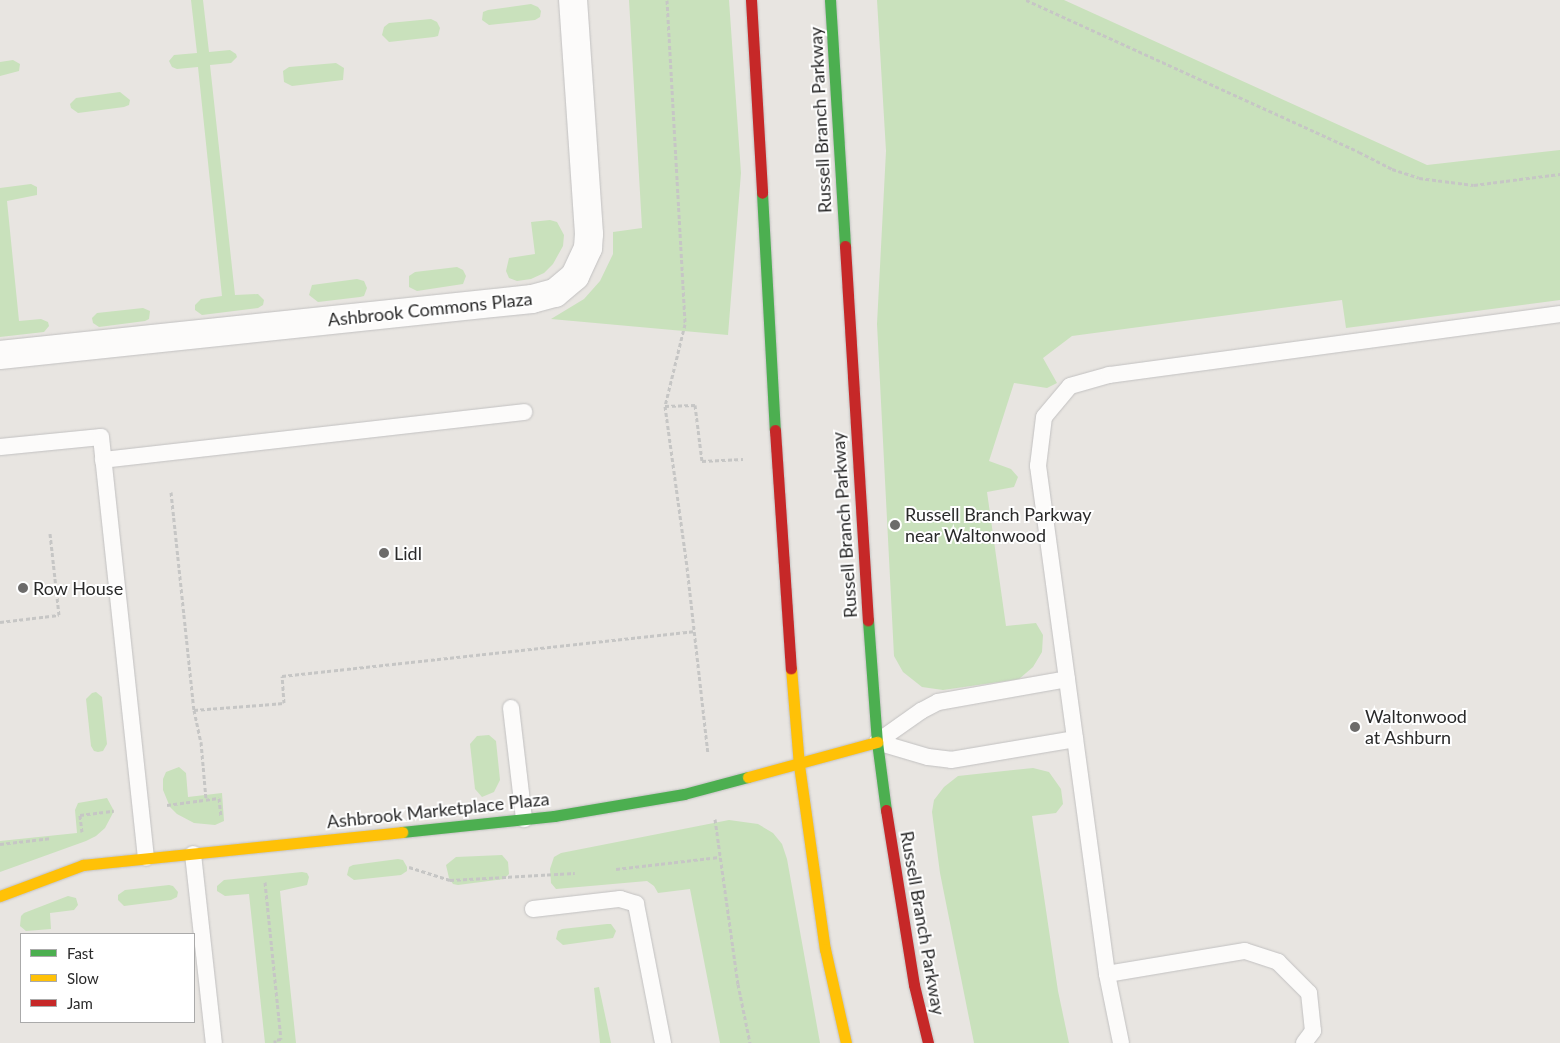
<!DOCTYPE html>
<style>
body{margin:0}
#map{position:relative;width:1560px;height:1043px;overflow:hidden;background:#e8e5e1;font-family:Lato,sans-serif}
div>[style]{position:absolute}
.green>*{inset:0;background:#c9e1bc}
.path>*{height:3px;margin-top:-1.5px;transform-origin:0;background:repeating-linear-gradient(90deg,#c6c6c5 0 4px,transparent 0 6.5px)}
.roads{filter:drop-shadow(0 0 1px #c2c1c1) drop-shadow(0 0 1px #c2c1c1)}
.lane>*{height:16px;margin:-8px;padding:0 8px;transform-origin:8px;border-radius:8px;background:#fcfbfa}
.street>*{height:28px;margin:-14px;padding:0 14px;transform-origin:14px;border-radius:14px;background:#fcfbfa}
.fast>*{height:11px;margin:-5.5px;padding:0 5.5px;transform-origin:5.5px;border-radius:5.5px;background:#4caf50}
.slow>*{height:11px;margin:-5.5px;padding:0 5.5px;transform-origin:5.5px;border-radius:5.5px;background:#ffc107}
.jam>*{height:11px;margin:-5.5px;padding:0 5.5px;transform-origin:5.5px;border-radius:5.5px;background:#c62828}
.dots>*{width:14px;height:14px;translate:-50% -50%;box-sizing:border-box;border:2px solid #fff;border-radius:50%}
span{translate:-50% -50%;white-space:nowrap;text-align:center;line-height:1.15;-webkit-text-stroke:4px #fff;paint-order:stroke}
.street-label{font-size:18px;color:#2a2a2a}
.poi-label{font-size:18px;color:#2a2a2a}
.left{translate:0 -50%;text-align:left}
.legend{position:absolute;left:20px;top:933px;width:175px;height:90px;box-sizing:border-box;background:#fff;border:1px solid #aaa;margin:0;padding:6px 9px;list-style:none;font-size:15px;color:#2a2a2a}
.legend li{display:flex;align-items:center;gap:10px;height:25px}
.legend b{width:25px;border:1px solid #aaa}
</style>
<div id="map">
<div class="green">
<i style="clip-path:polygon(191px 0,203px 0,209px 52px,230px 50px,236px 54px,237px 57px,231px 63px,210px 65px,235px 295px,258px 294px,264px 300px,263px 305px,258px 308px,202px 315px,195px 310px,195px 305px,201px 299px,222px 296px,198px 67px,177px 69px,172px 67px,169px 61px,174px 55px,197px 53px)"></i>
<i style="clip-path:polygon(629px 0,729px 0,741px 173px,728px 335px,551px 319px,584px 299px,600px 281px,613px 254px,613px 232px,642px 228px)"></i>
<i style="clip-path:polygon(877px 0,1064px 0,1427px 165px,1560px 150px,1560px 300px,1346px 328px,1342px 300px,1072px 336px,1043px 358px,1057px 383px,1047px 388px,1014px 383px,989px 461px,1011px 469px,1018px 477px,1014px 487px,987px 492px,1006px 626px,1036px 623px,1043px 635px,1042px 652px,1033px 667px,1019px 679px,943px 690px,922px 687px,903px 672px,894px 656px,877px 324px,886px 151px)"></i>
<i style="clip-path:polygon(531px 4px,538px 7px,541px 11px,540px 17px,535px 20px,489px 25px,482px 20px,483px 12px,488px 10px)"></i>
<i style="clip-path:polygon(431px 19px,437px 22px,440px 28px,438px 36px,434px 37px,389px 42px,382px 35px,384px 27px,389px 23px)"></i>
<i style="clip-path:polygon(13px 60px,20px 64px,19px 71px,0 76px,0 62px)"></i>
<i style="clip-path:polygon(336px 63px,344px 68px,343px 80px,292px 86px,284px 82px,283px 71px,289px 67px)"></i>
<i style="clip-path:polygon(120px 92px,130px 100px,129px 105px,124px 107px,78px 113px,71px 108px,70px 104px,76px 98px)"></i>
<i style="clip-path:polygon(31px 184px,37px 187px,37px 195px,7px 201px,19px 321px,41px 319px,48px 322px,49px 326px,44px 332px,0 337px,0 188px)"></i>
<i style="clip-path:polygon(550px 220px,557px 222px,564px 235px,563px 246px,553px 264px,544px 273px,531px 279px,517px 281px,509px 278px,506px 271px,509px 258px,535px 254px,531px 222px)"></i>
<i style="clip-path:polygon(457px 267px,463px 270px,466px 276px,463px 284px,417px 291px,409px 287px,409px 276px,415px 272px)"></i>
<i style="clip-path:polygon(357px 279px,364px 281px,367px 288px,364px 296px,360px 297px,318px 302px,309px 295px,312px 285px)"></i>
<i style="clip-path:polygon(143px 308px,150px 311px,149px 319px,145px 321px,99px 327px,93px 323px,92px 318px,97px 313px)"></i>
<i style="clip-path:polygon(96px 692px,102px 697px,107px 744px,103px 751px,98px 752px,94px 751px,91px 746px,86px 699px,92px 693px)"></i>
<i style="clip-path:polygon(489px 735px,496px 741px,500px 780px,494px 792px,482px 797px,475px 789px,470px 744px,477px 736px)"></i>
<i style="clip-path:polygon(179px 767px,186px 773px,188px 797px,222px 793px,224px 821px,215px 825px,194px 823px,177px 814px,170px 807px,163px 790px,163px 779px,166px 772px)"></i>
<i style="clip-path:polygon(1033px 768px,1049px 772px,1061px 789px,1063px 804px,1056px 813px,1032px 816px,1058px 991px,1069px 1043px,974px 1043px,940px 873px,932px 812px,934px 800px,944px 787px,958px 776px)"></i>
<i style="clip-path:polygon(107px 798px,114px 811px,105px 828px,96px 836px,86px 841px,0 872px,0 841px,77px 833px,75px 810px,78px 803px)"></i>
<i style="clip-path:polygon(729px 820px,758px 824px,773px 833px,782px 844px,787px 859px,820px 1043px,720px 1043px,690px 889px,658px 893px,654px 886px,647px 881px,556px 889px,551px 883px,550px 869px,554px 857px,561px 853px)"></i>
<i style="clip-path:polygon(502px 855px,508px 862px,509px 874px,504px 879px,458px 885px,453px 884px,449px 878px,446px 865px,456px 857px)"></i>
<i style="clip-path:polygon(398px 859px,403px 860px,407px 867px,407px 871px,401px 875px,354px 880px,347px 875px,349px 867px,353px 865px)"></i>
<i style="clip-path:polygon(302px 872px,307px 873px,309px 877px,307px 885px,280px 891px,296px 1043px,265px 1043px,249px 894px,225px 896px,217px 891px,217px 886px,224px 880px)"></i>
<i style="clip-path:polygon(169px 885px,173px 886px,178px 892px,177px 897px,171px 900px,124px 906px,118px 900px,118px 895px,125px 890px)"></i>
<i style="clip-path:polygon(68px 896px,76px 898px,78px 905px,74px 910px,50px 913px,51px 929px,26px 931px,20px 926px,21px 916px,24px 913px)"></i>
<i style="clip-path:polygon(607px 924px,611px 924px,616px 931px,613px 938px,563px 945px,556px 939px,558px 931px,562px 929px)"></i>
<i style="clip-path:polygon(599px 987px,611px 1043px,600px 1043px,594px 988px)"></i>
</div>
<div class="path">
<i style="left:667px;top:0;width:324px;rotate:86.8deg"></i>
<i style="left:685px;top:324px;width:84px;rotate:103.7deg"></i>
<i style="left:665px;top:406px;width:162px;rotate:82.2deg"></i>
<i style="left:687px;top:567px;width:187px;rotate:83.6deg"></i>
<i style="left:1026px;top:0;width:366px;rotate:24.5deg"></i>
<i style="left:1359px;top:152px;width:37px;rotate:27deg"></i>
<i style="left:1392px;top:169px;width:28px;rotate:18deg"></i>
<i style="left:1419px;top:178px;width:55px;rotate:7.3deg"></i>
<i style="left:1474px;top:185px;width:87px;rotate:-7.3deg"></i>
<i style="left:665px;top:406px;width:30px;rotate:-2deg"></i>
<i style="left:695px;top:405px;width:56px;rotate:82.9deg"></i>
<i style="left:702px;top:461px;width:41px;rotate:-2.8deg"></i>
<i style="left:171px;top:492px;width:219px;rotate:84deg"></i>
<i style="left:194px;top:710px;width:33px;rotate:78deg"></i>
<i style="left:201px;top:742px;width:57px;rotate:85deg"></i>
<i style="left:0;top:622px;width:59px;rotate:-6.8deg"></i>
<i style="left:59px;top:615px;width:82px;rotate:-96.3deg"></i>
<i style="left:194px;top:710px;width:90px;rotate:-4.4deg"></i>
<i style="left:284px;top:703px;width:27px;rotate:-94deg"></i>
<i style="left:282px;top:676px;width:414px;rotate:-6.2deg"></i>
<i style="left:167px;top:805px;width:52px;rotate:-7.7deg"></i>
<i style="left:219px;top:798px;width:19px;rotate:84deg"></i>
<i style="left:715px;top:819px;width:167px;rotate:82.1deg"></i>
<i style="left:738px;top:984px;width:60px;rotate:78.5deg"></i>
<i style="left:82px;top:832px;width:17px;rotate:-97deg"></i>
<i style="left:80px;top:815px;width:34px;rotate:-7deg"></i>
<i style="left:0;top:844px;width:52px;rotate:-6.6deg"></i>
<i style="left:409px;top:867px;width:43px;rotate:17.6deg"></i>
<i style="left:450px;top:880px;width:125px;rotate:-3.2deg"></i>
<i style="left:616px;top:869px;width:104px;rotate:-6.6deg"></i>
<i style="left:265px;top:882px;width:158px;rotate:84.2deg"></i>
<i style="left:281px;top:1039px;width:6px;rotate:171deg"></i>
<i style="left:275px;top:1040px;width:3px;rotate:90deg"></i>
</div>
<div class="roads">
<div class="lane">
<i style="left:0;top:447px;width:101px;rotate:-5.7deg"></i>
<i style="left:101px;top:437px;width:423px;rotate:83.9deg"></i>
<i style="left:103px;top:460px;width:424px;rotate:-6.5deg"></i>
<i style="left:511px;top:708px;width:112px;rotate:83.3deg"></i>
<i style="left:877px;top:742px;width:54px;rotate:-35.2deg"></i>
<i style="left:921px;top:711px;width:19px;rotate:-28deg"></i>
<i style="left:938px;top:702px;width:131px;rotate:-10.1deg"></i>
<i style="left:877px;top:742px;width:53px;rotate:16.4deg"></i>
<i style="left:928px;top:757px;width:23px;rotate:7deg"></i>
<i style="left:951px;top:760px;width:126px;rotate:-9.6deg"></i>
<i style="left:193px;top:854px;width:190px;rotate:83.7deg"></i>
<i style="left:533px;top:909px;width:88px;rotate:-6.6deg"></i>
<i style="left:620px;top:899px;width:17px;rotate:17deg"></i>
<i style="left:636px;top:904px;width:142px;rotate:79deg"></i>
<i style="left:1107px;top:974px;width:140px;rotate:-9.5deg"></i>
<i style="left:1245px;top:951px;width:35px;rotate:18deg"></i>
<i style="left:1278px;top:962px;width:44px;rotate:45deg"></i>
<i style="left:1309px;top:993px;width:38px;rotate:84deg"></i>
<i style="left:1313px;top:1031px;width:15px;rotate:127deg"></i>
<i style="left:1121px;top:1043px;width:70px;rotate:-101.5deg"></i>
<i style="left:1107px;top:974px;width:513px;rotate:-97.73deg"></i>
<i style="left:1038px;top:466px;width:49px;rotate:-83deg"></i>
<i style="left:1044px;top:417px;width:40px;rotate:-50deg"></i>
<i style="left:1070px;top:386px;width:41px;rotate:-15.8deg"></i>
<i style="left:1109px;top:375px;width:455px;rotate:-7.7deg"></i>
</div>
<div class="street">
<i style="left:0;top:355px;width:535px;rotate:-6.01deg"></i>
<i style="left:532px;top:299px;width:24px;rotate:-15deg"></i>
<i style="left:555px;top:293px;width:26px;rotate:-40deg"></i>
<i style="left:575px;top:276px;width:31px;rotate:-65deg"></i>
<i style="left:588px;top:248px;width:14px;rotate:-86deg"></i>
<i style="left:589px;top:234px;width:235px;rotate:-93.9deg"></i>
</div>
<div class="fast">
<i style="left:830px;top:0;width:246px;rotate:86.5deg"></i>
<i style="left:762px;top:193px;width:237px;rotate:86.9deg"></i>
<i style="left:868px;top:620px;width:122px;rotate:85.8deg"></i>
<i style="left:877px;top:742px;width:69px;rotate:82.5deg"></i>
<i style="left:402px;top:832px;width:153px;rotate:-6deg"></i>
<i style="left:554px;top:816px;width:132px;rotate:-9.6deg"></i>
<i style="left:684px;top:794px;width:66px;rotate:-14.9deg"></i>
</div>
<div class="slow">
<i style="left:791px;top:668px;width:97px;rotate:85.3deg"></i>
<i style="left:799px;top:765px;width:186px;rotate:82deg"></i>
<i style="left:825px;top:949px;width:96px;rotate:77.4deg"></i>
<i style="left:748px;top:777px;width:134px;rotate:-15.2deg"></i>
<i style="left:0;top:896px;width:89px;rotate:-20.5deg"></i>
<i style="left:83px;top:865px;width:321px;rotate:-5.9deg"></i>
</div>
<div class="jam">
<i style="left:751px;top:0;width:193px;rotate:86.7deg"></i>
<i style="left:845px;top:246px;width:375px;rotate:86.5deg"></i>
<i style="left:775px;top:430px;width:239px;rotate:86.2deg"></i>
<i style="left:886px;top:810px;width:177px;rotate:80.9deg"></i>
<i style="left:914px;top:985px;width:60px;rotate:76.4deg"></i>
</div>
</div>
<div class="dots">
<i style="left:895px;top:525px;background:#6c6b6a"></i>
<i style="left:384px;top:553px;background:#6c6b6a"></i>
<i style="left:23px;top:588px;background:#6c6b6a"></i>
<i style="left:1355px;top:727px;background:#6c6b6a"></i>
</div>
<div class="street-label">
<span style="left:820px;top:120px;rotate:-93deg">Russell Branch Parkway</span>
<span style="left:430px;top:309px;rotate:-6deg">Ashbrook Commons Plaza</span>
<span style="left:844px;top:525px;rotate:-94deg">Russell Branch Parkway</span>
<span style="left:438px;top:810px;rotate:-6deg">Ashbrook Marketplace Plaza</span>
<span style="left:923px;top:923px;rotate:80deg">Russell Branch Parkway</span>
</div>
<div class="poi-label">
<span class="left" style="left:905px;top:525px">Russell Branch Parkway<br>near Waltonwood</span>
<span class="left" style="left:394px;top:553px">Lidl</span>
<span class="left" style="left:33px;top:588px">Row House</span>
<span class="left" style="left:1365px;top:727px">Waltonwood<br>at Ashburn</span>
</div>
<ul class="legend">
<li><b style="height:6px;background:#4caf50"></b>Fast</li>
<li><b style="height:6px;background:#ffc107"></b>Slow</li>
<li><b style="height:6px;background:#c62828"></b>Jam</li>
</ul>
</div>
